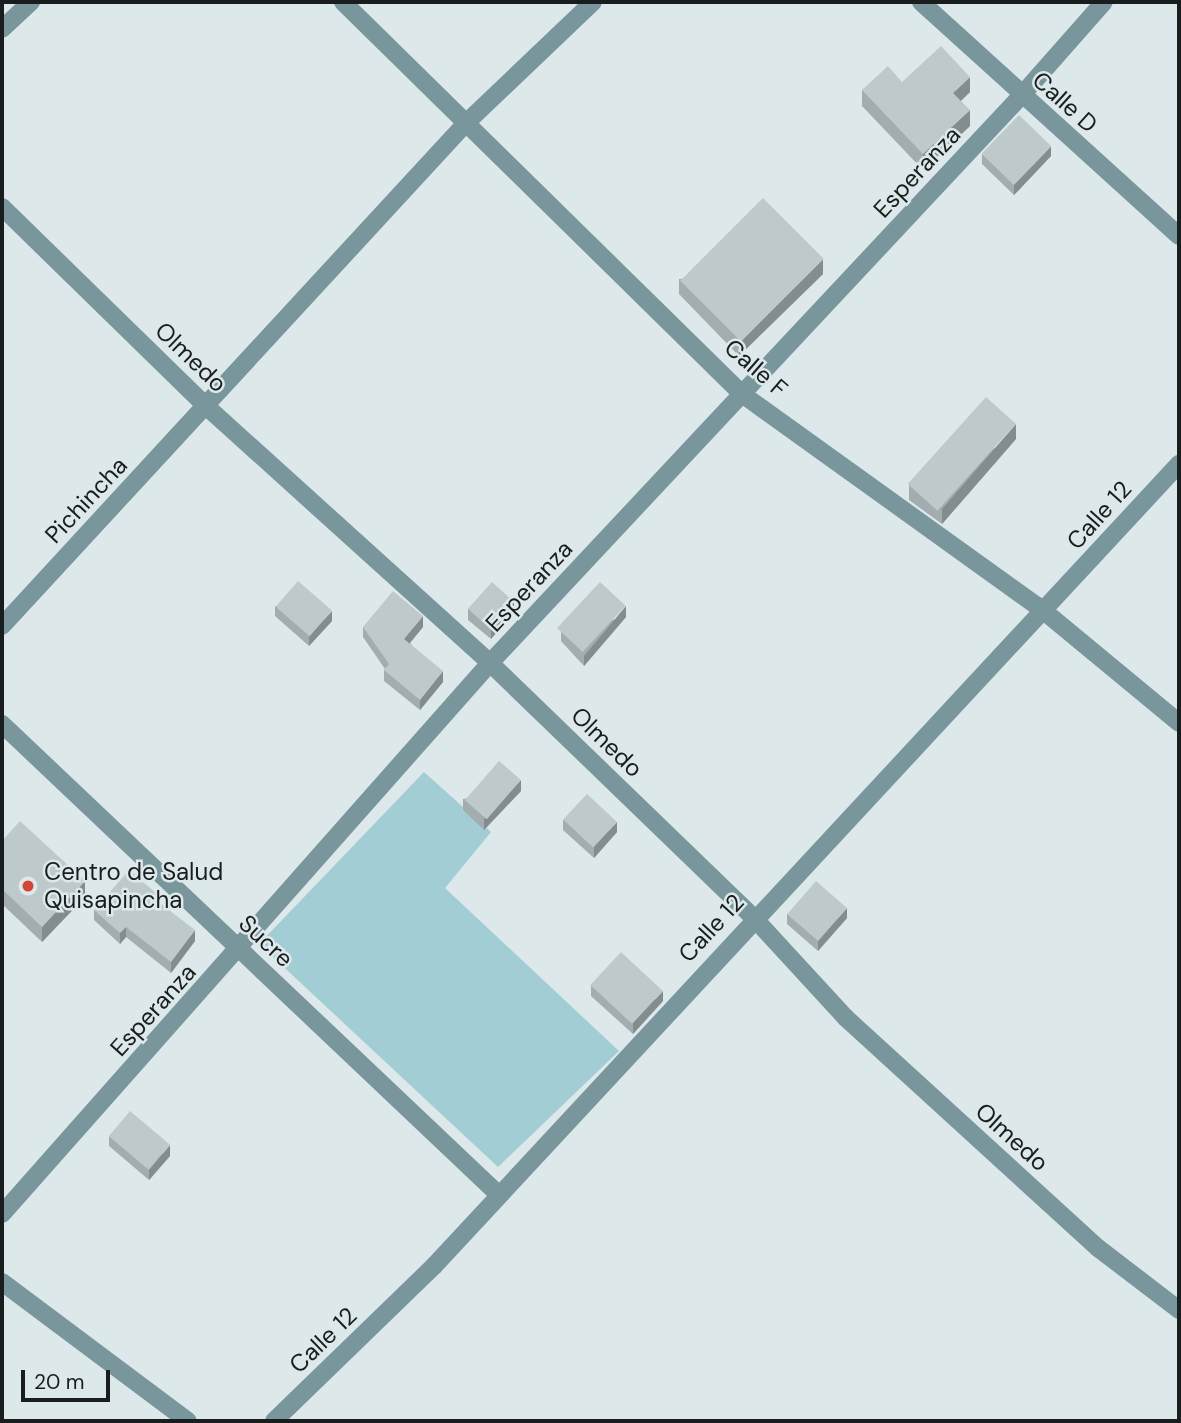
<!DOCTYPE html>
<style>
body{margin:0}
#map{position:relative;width:1181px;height:1423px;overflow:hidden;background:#dce8ea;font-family:"DM Sans",sans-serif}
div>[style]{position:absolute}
.green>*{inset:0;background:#a2cdd5}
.minor>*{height:18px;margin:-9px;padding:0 9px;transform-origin:9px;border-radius:9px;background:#78969b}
.wall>*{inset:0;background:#a3adaf}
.shaded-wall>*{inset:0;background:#848d8e}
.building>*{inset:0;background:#bdc9cb;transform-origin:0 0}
.dots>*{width:19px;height:19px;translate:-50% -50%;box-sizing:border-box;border:4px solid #dce8ea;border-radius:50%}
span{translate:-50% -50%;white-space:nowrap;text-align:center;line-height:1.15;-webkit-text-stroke:5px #dce8ea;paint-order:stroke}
.street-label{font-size:24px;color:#191d1e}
.poi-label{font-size:24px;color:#191d1e}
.left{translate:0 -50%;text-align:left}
.frame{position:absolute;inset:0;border:4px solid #191d1e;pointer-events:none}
.scale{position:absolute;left:21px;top:1370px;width:89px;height:32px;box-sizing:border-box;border:4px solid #191d1e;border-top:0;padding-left:9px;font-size:21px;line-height:24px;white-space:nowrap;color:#191d1e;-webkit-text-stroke:5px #dce8ea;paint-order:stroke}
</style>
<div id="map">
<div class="green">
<i style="clip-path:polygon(424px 772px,491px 832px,445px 888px,619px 1051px,498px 1167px,259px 944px)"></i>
</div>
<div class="minor">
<i style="left:343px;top:2px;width:559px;rotate:44.49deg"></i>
<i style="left:742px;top:394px;width:373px;rotate:35.7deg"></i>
<i style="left:1045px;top:612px;width:174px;rotate:39.6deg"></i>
<i style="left:921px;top:2px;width:348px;rotate:42.2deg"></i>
<i style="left:2px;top:29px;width:40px;rotate:-43deg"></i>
<i style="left:2px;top:207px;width:286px;rotate:44.3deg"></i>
<i style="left:207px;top:407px;width:382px;rotate:42.1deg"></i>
<i style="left:490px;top:663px;width:367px;rotate:44deg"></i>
<i style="left:754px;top:918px;width:136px;rotate:47.4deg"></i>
<i style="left:846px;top:1018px;width:341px;rotate:42.4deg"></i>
<i style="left:1098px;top:1248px;width:102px;rotate:37.4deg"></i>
<i style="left:2px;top:626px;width:684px;rotate:-47.31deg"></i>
<i style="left:466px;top:123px;width:175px;rotate:-43.6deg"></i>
<i style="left:2px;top:724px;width:683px;rotate:43.46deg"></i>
<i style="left:2px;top:1214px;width:736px;rotate:-48.47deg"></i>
<i style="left:490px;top:663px;width:777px;rotate:-46.88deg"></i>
<i style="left:1021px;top:96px;width:125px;rotate:-48.6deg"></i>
<i style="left:2px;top:1282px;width:232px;rotate:36.8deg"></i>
<i style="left:274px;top:1421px;width:223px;rotate:-44.1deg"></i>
<i style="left:434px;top:1266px;width:1095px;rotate:-47.11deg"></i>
</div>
<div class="wall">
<i style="clip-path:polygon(902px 82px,970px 92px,961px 101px,970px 126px,923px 170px,862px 106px,862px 90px)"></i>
<i style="clip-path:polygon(982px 154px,1051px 156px,1014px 195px,982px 164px)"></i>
<i style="clip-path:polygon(823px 274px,739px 356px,679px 294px,679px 279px)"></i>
<i style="clip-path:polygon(1016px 439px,942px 524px,909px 500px,909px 485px)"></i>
<i style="clip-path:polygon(275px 606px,332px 621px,309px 646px,275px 616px)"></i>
<i style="clip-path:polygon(468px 609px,514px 612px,491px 639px,468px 620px)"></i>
<i style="clip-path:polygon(626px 617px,584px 666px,561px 641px,561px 631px)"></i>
<i style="clip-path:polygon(363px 627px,423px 627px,410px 643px,443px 682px,420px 710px,384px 681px,384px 670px,385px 669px,363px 637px)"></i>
<i style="clip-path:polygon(521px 791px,484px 830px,463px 810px,463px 799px)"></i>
<i style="clip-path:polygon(563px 820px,617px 832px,594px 858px,563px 830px)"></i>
<i style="clip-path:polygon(2px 841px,85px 897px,42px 942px,2px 904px)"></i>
<i style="clip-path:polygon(156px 899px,195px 941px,171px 973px,126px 937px,120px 944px,94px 920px,94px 910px)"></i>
<i style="clip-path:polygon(787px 914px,847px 918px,818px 951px,787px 924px)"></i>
<i style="clip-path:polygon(591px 985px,663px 1001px,633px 1034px,591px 996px)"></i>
<i style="clip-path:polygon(109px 1136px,170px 1156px,149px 1180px,109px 1146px)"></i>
</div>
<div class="shaded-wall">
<i style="clip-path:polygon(970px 77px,970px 92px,953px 108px,953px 93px)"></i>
<i style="clip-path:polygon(970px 110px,970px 126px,923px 170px,923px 154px)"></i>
<i style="clip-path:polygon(1051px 146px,1051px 156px,1014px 195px,1014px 184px)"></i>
<i style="clip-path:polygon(823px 259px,823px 274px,739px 356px,739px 341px)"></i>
<i style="clip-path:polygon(1016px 424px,1016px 439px,942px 524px,942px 509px)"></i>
<i style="clip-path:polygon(514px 602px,514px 612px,491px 639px,491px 629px)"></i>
<i style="clip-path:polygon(626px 606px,626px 617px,584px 666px,584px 656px)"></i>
<i style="clip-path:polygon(332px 611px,332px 621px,309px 646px,309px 636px)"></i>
<i style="clip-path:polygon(423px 616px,423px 627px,404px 650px,404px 639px)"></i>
<i style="clip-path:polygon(443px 671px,443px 682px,420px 710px,420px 700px)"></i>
<i style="clip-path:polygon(521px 780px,521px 791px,484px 830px,484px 819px)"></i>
<i style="clip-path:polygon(617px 822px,617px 832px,594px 858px,594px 847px)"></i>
<i style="clip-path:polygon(85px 881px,85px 897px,42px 942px,42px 927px)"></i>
<i style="clip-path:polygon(847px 908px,847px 918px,818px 951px,818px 941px)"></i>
<i style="clip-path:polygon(126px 927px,126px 937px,120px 944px,120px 933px)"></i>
<i style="clip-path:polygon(195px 930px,195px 941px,171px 973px,171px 962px)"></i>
<i style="clip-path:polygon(663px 991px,663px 1001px,633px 1034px,633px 1023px)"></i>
<i style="clip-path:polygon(170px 1145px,170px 1156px,149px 1180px,149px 1170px)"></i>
</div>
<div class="building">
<i style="clip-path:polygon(941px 46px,970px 77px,953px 93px,970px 110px,923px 154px,862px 90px,888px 66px,902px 82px)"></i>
<i style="left:1019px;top:115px;width:45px;height:54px;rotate:44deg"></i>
<i style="left:763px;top:198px;width:86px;height:117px;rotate:45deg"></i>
<i style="left:986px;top:397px;width:40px;height:117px;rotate:42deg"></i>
<i style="left:298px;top:581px;width:45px;height:34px;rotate:41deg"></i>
<i style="left:492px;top:582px;width:30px;height:36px;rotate:42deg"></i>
<i style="left:600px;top:582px;width:35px;height:63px;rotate:43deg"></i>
<i style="clip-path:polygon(393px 591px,423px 616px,404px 639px,443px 671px,420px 700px,384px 670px,389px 664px,363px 627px)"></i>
<i style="left:499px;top:761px;width:29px;height:52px;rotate:41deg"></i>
<i style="left:587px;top:794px;width:41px;height:35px;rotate:43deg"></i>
<i style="clip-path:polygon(20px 821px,85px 881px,42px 927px,2px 889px,2px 841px)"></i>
<i style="clip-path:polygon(129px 870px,156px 893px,152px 897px,195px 930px,171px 962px,126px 927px,120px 933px,94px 910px)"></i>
<i style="left:816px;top:881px;width:41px;height:44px;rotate:41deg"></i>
<i style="left:621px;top:952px;width:57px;height:45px;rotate:43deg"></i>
<i style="left:130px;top:1111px;width:52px;height:33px;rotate:40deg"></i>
</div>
<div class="dots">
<i style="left:28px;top:886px;background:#d34636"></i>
</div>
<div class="street-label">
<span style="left:1065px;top:102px;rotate:42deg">Calle D</span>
<span style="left:917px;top:172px;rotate:-47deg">Esperanza</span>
<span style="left:191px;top:357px;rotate:44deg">Olmedo</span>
<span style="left:756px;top:368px;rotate:41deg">Calle F</span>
<span style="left:86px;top:500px;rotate:-47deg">Pichincha</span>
<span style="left:1099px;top:515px;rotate:-48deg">Calle 12</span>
<span style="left:529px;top:586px;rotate:-47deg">Esperanza</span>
<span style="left:607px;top:742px;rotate:44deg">Olmedo</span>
<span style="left:711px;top:928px;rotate:-47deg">Calle 12</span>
<span style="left:266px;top:941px;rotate:43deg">Sucre</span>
<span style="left:153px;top:1010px;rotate:-48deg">Esperanza</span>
<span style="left:1012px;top:1137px;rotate:42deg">Olmedo</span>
<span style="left:323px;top:1340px;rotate:-44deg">Calle 12</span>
</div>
<div class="poi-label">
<span class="left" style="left:44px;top:886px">Centro de Salud<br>Quisapincha</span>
</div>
<div class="frame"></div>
<div class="scale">20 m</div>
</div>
